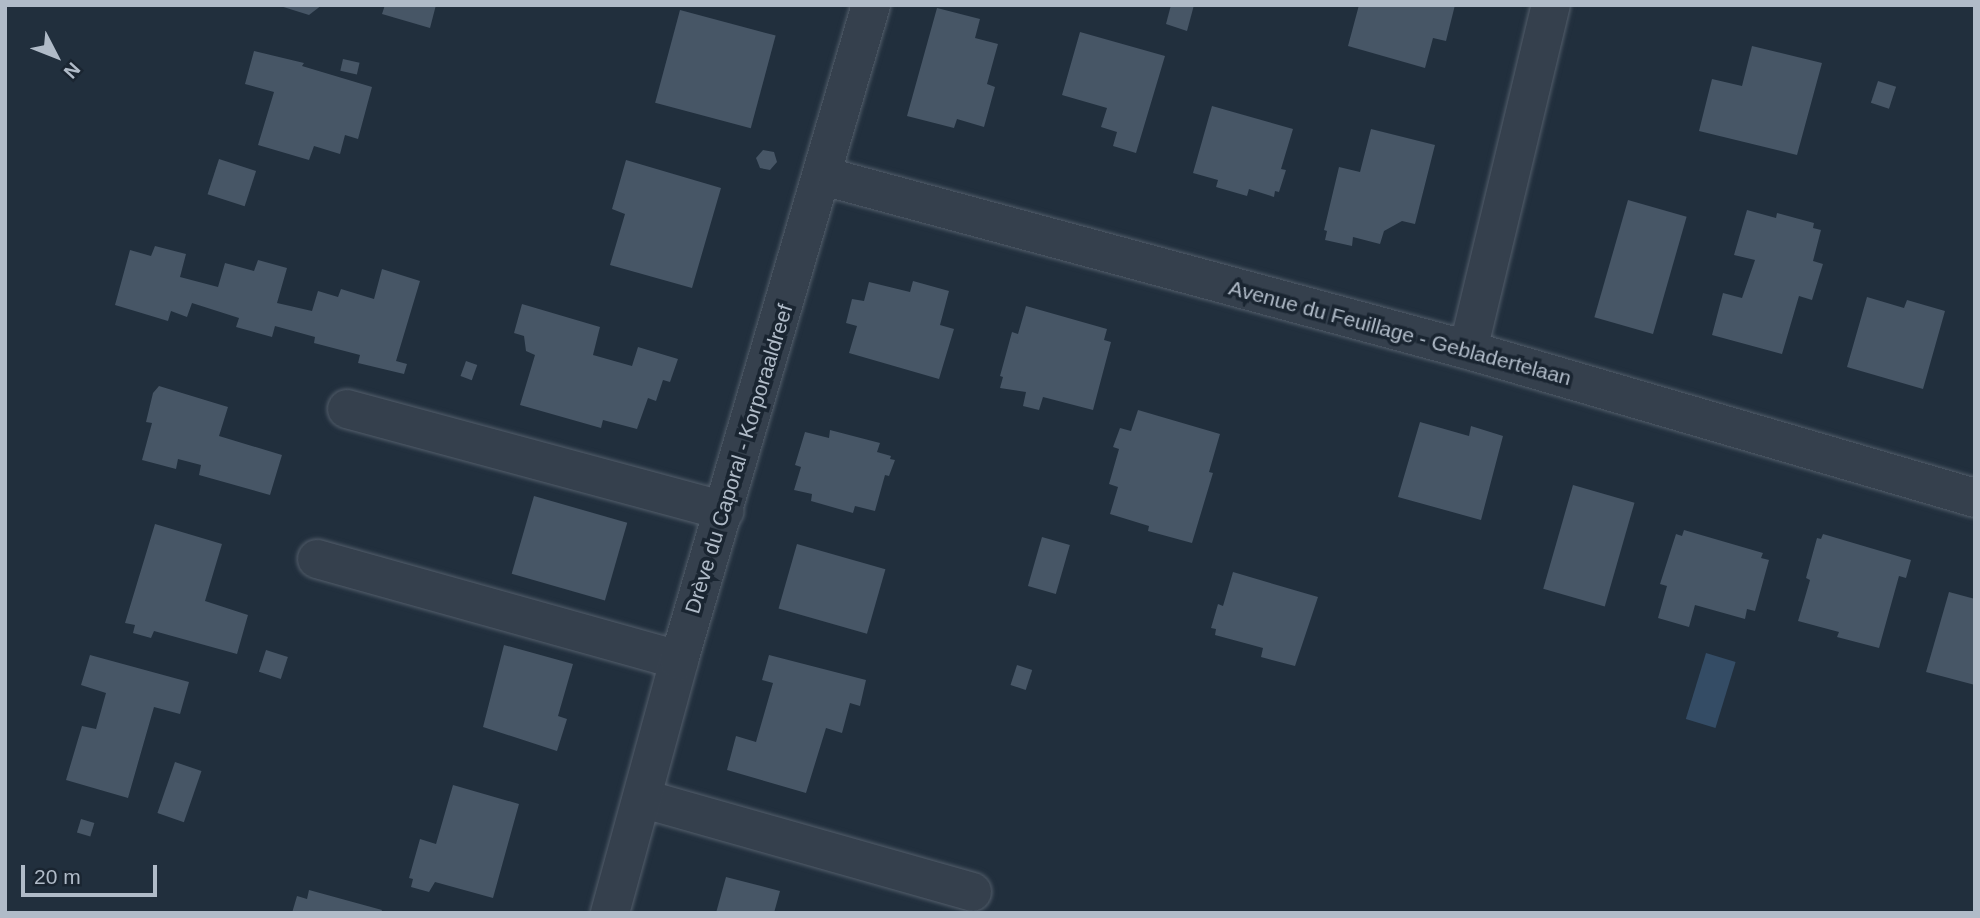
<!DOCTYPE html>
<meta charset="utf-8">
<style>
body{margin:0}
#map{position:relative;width:1980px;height:918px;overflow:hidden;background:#212f3d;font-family:Helvetica,sans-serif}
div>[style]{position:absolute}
.water>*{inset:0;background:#344c65;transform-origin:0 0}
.building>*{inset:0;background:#475666;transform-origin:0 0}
.roads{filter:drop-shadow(0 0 2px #535e6b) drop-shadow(0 0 2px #535e6b)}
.minor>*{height:38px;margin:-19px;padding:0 19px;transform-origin:19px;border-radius:19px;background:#35404d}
span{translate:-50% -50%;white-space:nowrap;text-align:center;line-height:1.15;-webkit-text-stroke:7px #1a2531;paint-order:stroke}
.street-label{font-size:21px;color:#b0bbc8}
.frame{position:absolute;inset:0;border:7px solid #b0bbc8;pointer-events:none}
.north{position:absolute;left:21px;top:21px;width:70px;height:70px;-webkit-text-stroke:5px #1a2531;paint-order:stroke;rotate:132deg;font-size:19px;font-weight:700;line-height:28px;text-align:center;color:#b0bbc8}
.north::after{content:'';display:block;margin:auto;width:24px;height:32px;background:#b0bbc8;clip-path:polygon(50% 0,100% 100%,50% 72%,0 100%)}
.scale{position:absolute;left:21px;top:865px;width:136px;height:32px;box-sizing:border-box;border:4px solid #b0bbc8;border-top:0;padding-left:9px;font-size:21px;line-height:24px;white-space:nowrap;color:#b0bbc8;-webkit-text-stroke:5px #1a2531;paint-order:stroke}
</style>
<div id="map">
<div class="water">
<i style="left:1706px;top:653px;width:31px;height:69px;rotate:17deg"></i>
</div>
<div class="building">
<i style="clip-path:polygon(277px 5px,322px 5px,309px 15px)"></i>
<i style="clip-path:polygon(385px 5px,436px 5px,430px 28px,382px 14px)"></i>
<i style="clip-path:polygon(1171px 5px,1194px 5px,1187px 31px,1166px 24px)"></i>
<i style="clip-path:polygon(1359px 5px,1377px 7px,1455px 5px,1446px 41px,1433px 38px,1425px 68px,1348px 46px)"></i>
<i style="clip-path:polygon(937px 8px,980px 19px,975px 38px,998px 44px,987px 84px,995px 87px,984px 127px,957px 119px,954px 128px,907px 116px)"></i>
<i style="left:680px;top:10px;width:99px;height:96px;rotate:15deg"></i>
<i style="clip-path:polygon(1080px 32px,1165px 56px,1136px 153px,1113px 146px,1117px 132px,1101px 127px,1107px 108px,1062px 95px)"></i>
<i style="clip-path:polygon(1752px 46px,1822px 63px,1797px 155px,1699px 131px,1712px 79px,1742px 86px)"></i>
<i style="clip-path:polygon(254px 51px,304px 63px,302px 66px,372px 87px,358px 139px,345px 135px,340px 154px,314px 146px,309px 160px,258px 145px,274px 92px,245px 84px)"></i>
<i style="left:343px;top:59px;width:17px;height:12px;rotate:13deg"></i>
<i style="left:1878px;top:81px;width:19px;height:23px;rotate:18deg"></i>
<i style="clip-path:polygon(1212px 106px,1293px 129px,1281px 169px,1286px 170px,1279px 192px,1275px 191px,1274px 197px,1249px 189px,1247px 196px,1216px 187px,1218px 180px,1193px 173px)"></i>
<i style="clip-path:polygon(1371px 129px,1435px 145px,1415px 224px,1402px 221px,1384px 231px,1380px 244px,1353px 237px,1352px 246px,1325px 240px,1327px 231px,1324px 230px,1339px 167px,1360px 172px)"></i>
<i style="clip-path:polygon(763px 150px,774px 152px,777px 162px,770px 170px,760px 168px,756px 158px)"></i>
<i style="left:219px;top:159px;width:39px;height:37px;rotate:18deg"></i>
<i style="clip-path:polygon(626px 160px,721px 188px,692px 288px,610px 265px,625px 214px,612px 209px)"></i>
<i style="left:1628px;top:200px;width:61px;height:122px;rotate:16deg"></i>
<i style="clip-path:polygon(1747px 210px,1776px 218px,1777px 213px,1814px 223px,1813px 228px,1821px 230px,1813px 261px,1823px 264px,1812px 300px,1799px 296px,1782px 354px,1712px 335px,1723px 293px,1742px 298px,1755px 260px,1734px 255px)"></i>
<i style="clip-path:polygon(155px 246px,186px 254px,180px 277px,218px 287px,225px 263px,254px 271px,258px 260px,287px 268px,277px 303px,312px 311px,318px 291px,338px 297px,341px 289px,374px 299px,382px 269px,420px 281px,396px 361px,407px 364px,404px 374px,358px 363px,360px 355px,314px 343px,315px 337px,275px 326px,272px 337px,236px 327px,239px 318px,192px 303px,187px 317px,171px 311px,168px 321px,115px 305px,130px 250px,151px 256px)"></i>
<i style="clip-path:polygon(913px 281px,949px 291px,940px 325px,954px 329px,939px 379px,849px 353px,857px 326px,846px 323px,852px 299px,864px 301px,869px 282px,910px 292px)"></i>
<i style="clip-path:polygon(1867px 297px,1904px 308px,1907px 300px,1945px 311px,1923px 389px,1847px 367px)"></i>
<i style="clip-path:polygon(522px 304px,600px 327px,593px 355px,632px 366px,638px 347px,678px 359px,670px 382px,663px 380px,656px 401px,648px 398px,637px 429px,603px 420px,601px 428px,520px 405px,535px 355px,526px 351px,524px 336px,514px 333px)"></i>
<i style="clip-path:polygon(1026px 306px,1107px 329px,1104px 340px,1111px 342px,1093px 410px,1043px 397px,1039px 410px,1023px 406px,1026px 392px,1000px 388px,1003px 377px,1000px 376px,1012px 332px,1018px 334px)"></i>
<i style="left:466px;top:361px;width:12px;height:16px;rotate:20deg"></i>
<i style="clip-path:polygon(159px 386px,228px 407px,219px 436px,282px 455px,270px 495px,199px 475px,201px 465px,178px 459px,176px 469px,142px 460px,152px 423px,146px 422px,153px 393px)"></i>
<i style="clip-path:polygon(1138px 410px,1220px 434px,1209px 472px,1213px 473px,1192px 543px,1148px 531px,1149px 526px,1110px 514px,1118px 487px,1109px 484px,1119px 449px,1113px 447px,1120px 428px,1131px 431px)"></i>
<i style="clip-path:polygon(1420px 422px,1469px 436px,1471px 426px,1503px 436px,1481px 520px,1398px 497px)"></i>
<i style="clip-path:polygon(830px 430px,880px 443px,877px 452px,891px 456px,890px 459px,895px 460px,889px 476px,885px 475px,875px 511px,855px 506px,853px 513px,811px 501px,812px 494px,794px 490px,801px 467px,795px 465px,805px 432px,829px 438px)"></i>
<i style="left:1573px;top:485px;width:64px;height:108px;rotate:16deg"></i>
<i style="left:534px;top:496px;width:97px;height:81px;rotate:16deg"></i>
<i style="clip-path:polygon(155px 524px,222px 544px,205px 601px,248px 615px,237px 654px,154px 631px,151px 638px,133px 633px,135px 625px,125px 623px)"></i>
<i style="clip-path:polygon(1684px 530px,1763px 553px,1761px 558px,1769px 560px,1755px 611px,1747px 609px,1745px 619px,1695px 605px,1689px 627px,1658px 618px,1667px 586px,1660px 584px,1676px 534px,1682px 536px)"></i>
<i style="clip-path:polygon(1823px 534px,1911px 560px,1906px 578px,1899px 576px,1879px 648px,1837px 637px,1839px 632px,1798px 621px,1810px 580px,1806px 578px,1817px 538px,1821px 539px)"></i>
<i style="left:1042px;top:537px;width:29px;height:51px;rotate:16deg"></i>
<i style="left:797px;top:544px;width:92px;height:67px;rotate:16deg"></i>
<i style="clip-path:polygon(1233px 572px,1318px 597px,1295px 666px,1261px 657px,1263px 648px,1215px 635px,1216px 629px,1211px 628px,1218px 604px,1223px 606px)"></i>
<i style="clip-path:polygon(1949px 592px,1975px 599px,1975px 685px,1926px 672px)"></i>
<i style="clip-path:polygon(504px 645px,573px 664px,558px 716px,567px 719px,557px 751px,483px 727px)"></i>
<i style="left:266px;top:650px;width:23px;height:23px;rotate:18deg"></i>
<i style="clip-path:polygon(90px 655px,189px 682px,180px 714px,154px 707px,128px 798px,66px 780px,82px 726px,96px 729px,106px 693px,81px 685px)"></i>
<i style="clip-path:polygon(769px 655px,866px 680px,860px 706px,850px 703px,842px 733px,826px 728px,806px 793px,727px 770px,736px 736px,756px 742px,773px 683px,762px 680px)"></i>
<i style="left:1017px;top:665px;width:16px;height:21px;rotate:18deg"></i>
<i style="left:175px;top:762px;width:28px;height:54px;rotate:19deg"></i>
<i style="clip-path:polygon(453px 785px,519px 804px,493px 898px,435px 882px,429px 892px,411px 887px,413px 879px,409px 878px,420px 839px,436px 844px)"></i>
<i style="left:81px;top:819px;width:14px;height:14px;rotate:17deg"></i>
<i style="clip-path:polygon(726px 877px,780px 891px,774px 913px,716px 913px)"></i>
<i style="clip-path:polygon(309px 890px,382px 910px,381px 913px,292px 913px,297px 896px,307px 899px)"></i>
</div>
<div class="roads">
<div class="minor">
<i style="left:823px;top:176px;width:668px;rotate:15.1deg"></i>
<i style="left:1468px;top:350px;width:528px;rotate:16.27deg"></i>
<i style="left:1468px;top:350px;width:355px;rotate:-76.5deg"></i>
<i style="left:347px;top:409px;width:391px;rotate:15.1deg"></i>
<i style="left:317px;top:559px;width:376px;rotate:15.6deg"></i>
<i style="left:644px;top:799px;width:341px;rotate:15.8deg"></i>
<i style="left:610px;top:913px;width:262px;rotate:-74.7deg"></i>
<i style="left:679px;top:660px;width:683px;rotate:-73.66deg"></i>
</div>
</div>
<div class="street-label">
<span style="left:1400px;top:333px;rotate:15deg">Avenue du Feuillage - Gebladertelaan</span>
<span style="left:739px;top:459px;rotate:-73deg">Drève du Caporal - Korporaaldreef</span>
</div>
<div class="frame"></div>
<div class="north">N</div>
<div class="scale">20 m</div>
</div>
